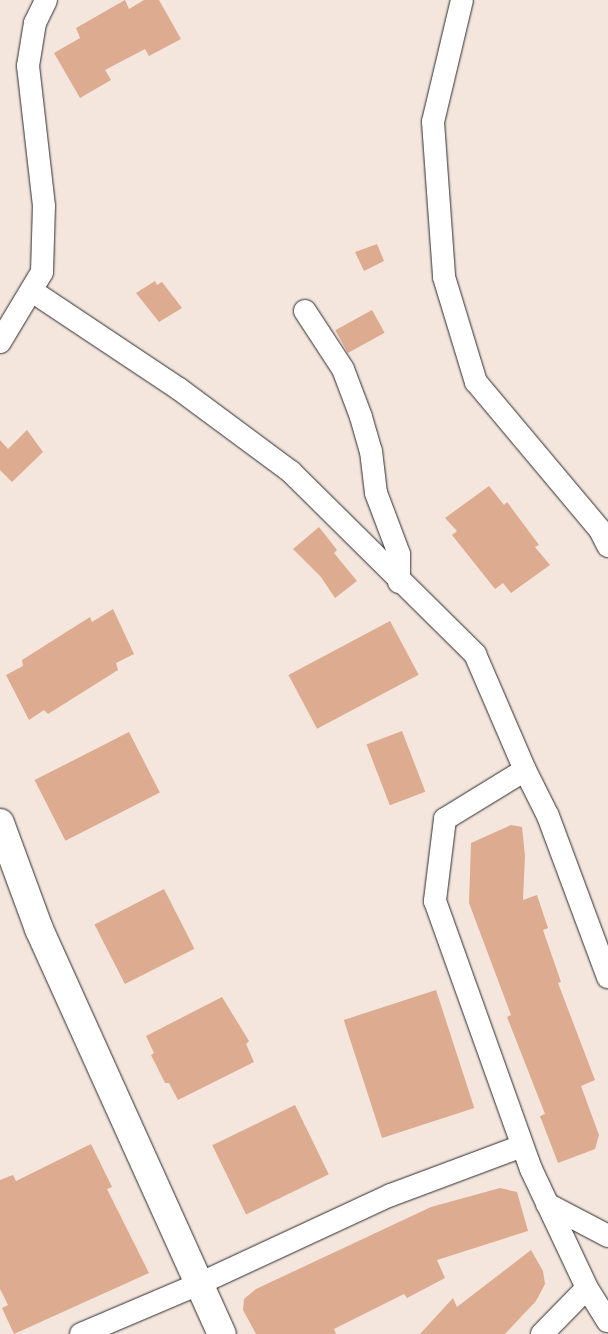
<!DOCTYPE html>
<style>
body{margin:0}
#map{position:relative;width:608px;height:1334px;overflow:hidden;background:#f5e6dd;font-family:Itim,sans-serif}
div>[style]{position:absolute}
.building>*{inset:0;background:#ddab8f;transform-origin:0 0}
.roads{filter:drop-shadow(0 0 1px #2b2b2b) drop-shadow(0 0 1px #2b2b2b)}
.minor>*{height:22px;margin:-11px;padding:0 11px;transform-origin:11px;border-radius:11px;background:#fff}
.tertiary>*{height:28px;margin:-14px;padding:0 14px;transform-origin:14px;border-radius:14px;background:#fff}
span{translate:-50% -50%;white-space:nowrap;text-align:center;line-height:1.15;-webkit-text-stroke:4px #fff;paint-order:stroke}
</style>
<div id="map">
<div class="building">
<i style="clip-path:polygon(125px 0,129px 9px,144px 0,159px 0,181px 39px,149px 56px,145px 49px,105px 70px,111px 80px,80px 98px,54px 53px,80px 38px,76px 28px)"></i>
<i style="clip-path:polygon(377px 244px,384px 261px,364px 271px,355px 252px)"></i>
<i style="clip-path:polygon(155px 281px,157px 285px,162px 282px,182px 308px,159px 322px,136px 293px)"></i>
<i style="left:372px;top:310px;width:26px;height:42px;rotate:61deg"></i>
<i style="clip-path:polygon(27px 430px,43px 452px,12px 482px,0 470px,0 440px,8px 449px)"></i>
<i style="clip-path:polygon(489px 486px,504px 505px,507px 502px,539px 545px,535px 547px,550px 565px,511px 593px,503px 583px,495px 589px,452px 535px,457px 531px,445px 518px)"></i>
<i style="clip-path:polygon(319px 527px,337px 550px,334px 553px,357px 581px,335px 598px,321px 577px,293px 549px)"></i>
<i style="clip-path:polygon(113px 609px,134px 654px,116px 663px,118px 670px,48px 714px,44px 710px,29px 720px,6px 675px,23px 666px,22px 660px,90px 617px,92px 622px)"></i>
<i style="left:390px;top:621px;width:61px;height:115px;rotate:62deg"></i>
<i style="left:402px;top:731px;width:65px;height:38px;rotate:69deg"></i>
<i style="left:129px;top:732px;width:68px;height:106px;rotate:63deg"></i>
<i style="clip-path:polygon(511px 825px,522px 827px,525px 856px,523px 900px,537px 895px,548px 928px,543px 930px,561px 982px,558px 983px,595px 1080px,581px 1086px,599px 1135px,595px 1149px,558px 1163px,540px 1116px,545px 1114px,507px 1017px,511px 1015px,469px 903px,471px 843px)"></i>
<i style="left:164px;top:889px;width:67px;height:78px;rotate:63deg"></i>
<i style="left:436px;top:990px;width:124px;height:97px;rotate:72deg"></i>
<i style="clip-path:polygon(222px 997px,249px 1041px,246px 1044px,254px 1062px,178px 1100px,169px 1083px,165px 1083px,151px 1055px,154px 1053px,146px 1036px)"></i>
<i style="left:295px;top:1105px;width:77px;height:92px;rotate:64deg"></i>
<i style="clip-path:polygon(91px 1144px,112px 1187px,107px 1189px,149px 1273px,14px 1334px,2px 1308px,8px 1305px,0 1289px,0 1180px,13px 1175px,16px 1181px)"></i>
<i style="clip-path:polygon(500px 1188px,517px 1192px,528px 1231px,437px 1260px,445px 1278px,407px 1298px,404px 1294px,334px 1329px,336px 1334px,256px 1334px,243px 1310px,244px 1299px,256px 1289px,431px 1207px)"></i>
<i style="clip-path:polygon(531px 1250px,543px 1271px,545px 1284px,536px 1301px,505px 1334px,420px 1334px,453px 1298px,457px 1307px)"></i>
</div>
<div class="roads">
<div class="minor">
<i style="left:462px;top:0;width:125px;rotate:103.4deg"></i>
<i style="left:433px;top:122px;width:155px;rotate:85.9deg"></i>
<i style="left:444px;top:277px;width:110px;rotate:73.1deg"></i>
<i style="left:476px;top:382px;width:193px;rotate:50deg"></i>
<i style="left:600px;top:530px;width:18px;rotate:63deg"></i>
<i style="left:32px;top:291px;width:177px;rotate:33.7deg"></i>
<i style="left:179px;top:389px;width:139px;rotate:36.5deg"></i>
<i style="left:291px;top:472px;width:259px;rotate:44.7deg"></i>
<i style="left:475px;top:654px;width:126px;rotate:66.7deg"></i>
<i style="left:525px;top:770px;width:94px;rotate:148.5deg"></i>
<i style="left:445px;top:819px;width:83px;rotate:97deg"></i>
<i style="left:435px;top:901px;width:285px;rotate:70.3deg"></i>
<i style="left:531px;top:1169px;width:132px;rotate:64.8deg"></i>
<i style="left:587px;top:1288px;width:39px;rotate:58deg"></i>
<i style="left:305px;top:311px;width:69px;rotate:56.8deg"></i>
<i style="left:343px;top:369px;width:51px;rotate:69.4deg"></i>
<i style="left:361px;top:417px;width:35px;rotate:74deg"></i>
<i style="left:371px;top:451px;width:42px;rotate:83.2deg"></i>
<i style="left:376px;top:493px;width:65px;rotate:69.3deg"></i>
<i style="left:399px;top:554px;width:28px;rotate:90deg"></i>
<i style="left:0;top:342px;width:82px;rotate:-59deg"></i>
<i style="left:42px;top:272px;width:66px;rotate:-88.3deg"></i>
<i style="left:44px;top:206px;width:141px;rotate:-96.5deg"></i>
<i style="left:28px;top:66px;width:44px;rotate:-80.8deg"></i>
<i style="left:35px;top:23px;width:25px;rotate:-64deg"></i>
<i style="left:525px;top:770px;width:51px;rotate:63.4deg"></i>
<i style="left:548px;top:816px;width:172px;rotate:69.6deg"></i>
<i style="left:547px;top:1204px;width:69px;rotate:27.7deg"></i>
<i style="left:81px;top:1334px;width:130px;rotate:-23deg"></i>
<i style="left:201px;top:1283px;width:209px;rotate:-24.9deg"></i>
<i style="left:391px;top:1195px;width:140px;rotate:-20.5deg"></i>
<i style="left:542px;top:1334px;width:64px;rotate:-45.6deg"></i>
</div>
<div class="tertiary">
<i style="left:0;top:823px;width:113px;rotate:69.8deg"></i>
<i style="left:39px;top:929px;width:444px;rotate:65.7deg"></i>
</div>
</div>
</div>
